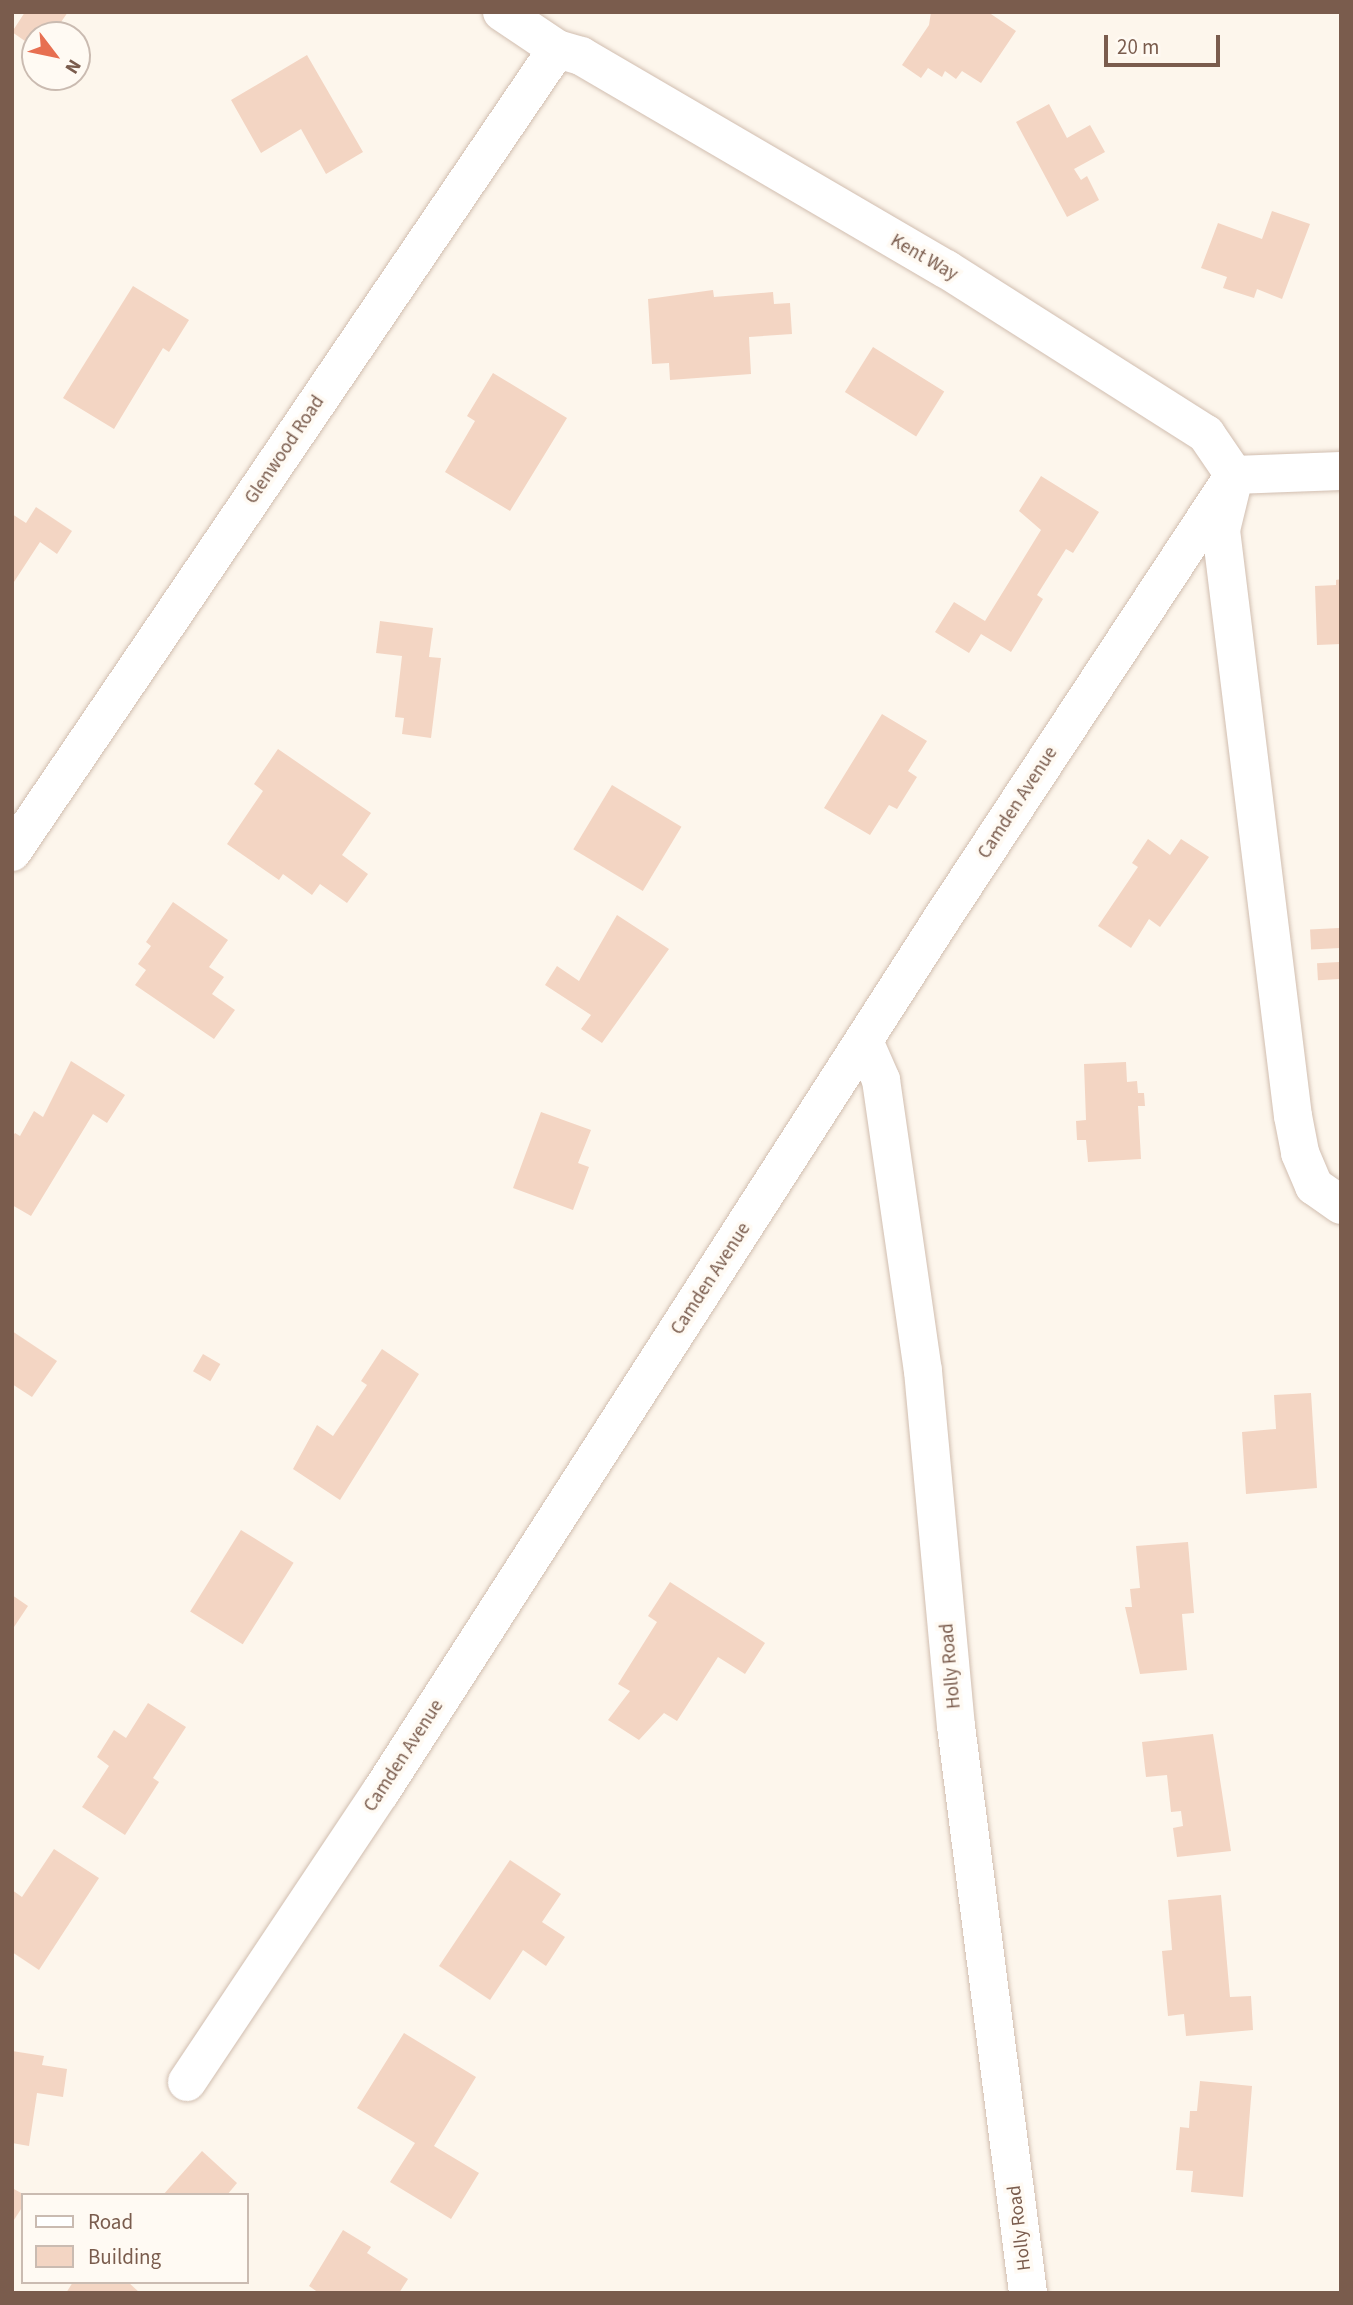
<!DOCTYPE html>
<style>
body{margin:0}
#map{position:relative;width:1353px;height:2305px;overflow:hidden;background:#fdf6ec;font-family:"Source Sans 3",sans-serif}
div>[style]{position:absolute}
.building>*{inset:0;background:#f3d5c3;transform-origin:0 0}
.roads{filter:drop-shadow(0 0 2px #d1beb0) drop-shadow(0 0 2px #d1beb0)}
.minor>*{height:38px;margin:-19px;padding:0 19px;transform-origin:19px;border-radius:19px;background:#fff}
span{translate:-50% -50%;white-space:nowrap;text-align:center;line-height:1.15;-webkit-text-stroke:7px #fffaf3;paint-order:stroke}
.street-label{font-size:19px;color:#7a5c4d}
.frame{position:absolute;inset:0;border:14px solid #7a5c4d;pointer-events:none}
.legend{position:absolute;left:21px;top:2193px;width:228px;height:91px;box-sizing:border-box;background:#fffaf3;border:2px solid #cabbb1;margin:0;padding:9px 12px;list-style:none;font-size:21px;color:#7a5c4d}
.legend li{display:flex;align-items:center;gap:14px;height:35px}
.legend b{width:35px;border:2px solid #cabbb1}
.north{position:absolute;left:21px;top:21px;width:70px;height:70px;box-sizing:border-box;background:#fffaf3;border:2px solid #cabbb1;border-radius:50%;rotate:122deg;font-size:19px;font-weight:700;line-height:28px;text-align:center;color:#7a5c4d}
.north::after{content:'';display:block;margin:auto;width:24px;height:32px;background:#e76f51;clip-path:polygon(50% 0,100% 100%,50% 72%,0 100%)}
.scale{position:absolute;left:1104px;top:35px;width:116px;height:32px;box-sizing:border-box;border:4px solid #7a5c4d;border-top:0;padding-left:9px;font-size:21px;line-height:24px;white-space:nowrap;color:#7a5c4d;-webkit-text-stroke:5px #fffaf3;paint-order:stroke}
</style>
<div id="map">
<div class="building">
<i style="clip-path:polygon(25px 12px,68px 12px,52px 35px,35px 35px,35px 48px,12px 32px)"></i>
<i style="clip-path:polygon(931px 12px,988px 12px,1016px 31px,981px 83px,962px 71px,956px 79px,945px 71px,942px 77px,928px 68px,921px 78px,902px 65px,929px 25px)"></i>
<i style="clip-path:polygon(307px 55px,363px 152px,326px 174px,301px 129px,261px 153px,231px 100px)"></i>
<i style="clip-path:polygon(1049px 104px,1067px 138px,1090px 125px,1105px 152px,1074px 169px,1081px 180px,1087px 176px,1099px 200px,1067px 217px,1016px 122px)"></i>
<i style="clip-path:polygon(1272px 211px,1310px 224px,1282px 299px,1257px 289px,1254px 298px,1223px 288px,1227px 277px,1201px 268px,1218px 223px,1262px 239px)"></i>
<i style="clip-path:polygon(133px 286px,189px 320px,169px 352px,163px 348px,114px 429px,63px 398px)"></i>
<i style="clip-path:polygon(713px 290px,714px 297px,773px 292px,774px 304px,790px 303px,792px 334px,749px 337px,751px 374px,670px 380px,669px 363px,652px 364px,648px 299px)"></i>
<i style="left:873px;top:347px;width:84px;height:53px;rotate:32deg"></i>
<i style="clip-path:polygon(493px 373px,567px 418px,510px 511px,445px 472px,475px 421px,467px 416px)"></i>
<i style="clip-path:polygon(1041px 476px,1099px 512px,1073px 553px,1066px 549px,1037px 595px,1043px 599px,1011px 652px,981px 634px,969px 653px,935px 632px,954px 602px,985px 621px,1041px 530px,1019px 511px)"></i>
<i style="clip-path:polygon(36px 507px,72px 531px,57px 554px,40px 542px,12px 585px,12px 514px,26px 523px)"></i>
<i style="clip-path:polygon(1341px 579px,1341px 644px,1317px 645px,1315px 586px,1336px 585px,1336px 580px)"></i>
<i style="clip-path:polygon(380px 621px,433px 628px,429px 657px,441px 658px,431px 738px,402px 734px,404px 718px,395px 717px,402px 656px,376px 653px)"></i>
<i style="clip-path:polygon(882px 714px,927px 741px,908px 771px,917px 777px,897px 809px,889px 805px,870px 835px,824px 808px)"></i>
<i style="clip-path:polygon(278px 749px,371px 813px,342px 855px,368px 874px,347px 903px,320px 884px,312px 895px,283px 874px,279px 880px,227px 844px,263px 791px,254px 784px)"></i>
<i style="left:612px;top:785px;width:81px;height:75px;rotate:31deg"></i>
<i style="clip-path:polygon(1148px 839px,1170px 855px,1181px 839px,1209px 857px,1160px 927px,1149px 919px,1131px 948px,1098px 926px,1138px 867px,1132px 863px)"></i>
<i style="clip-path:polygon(173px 902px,228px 940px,209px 967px,224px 977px,212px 994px,235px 1010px,214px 1039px,135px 985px,146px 970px,138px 964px,151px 946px,146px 942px)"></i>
<i style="clip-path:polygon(617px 915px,669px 949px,602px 1043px,581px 1029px,591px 1015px,545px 985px,557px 966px,579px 981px)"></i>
<i style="left:1339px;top:928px;width:20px;height:29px;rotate:87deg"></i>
<i style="left:1339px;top:962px;width:17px;height:22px;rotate:87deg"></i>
<i style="clip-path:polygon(71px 1061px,125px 1095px,107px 1123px,93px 1114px,31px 1216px,12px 1205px,12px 1137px,15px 1133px,20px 1136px,34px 1111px,43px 1117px)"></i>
<i style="clip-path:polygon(1126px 1062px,1127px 1082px,1137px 1081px,1138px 1093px,1144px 1093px,1145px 1106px,1138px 1106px,1141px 1159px,1088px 1162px,1086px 1140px,1077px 1140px,1076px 1121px,1086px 1120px,1084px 1064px)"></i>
<i style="clip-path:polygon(541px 1112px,591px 1130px,578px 1163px,589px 1167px,573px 1210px,513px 1188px)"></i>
<i style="clip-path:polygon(12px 1331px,57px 1361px,32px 1397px,12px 1384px)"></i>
<i style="clip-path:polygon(382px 1349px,419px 1374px,340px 1500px,293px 1469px,317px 1425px,333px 1436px,367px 1385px,361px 1381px)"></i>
<i style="left:203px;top:1354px;width:20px;height:20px;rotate:30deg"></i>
<i style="clip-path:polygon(1311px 1393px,1317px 1488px,1246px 1494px,1242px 1432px,1276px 1429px,1274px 1395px)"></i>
<i style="left:241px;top:1530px;width:62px;height:96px;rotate:32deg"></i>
<i style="clip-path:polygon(1188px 1542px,1194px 1613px,1182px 1614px,1187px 1670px,1140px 1674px,1125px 1607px,1132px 1607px,1130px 1589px,1140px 1588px,1136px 1546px)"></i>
<i style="clip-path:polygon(670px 1582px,765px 1643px,745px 1674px,718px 1657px,677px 1721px,664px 1713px,639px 1740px,608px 1720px,630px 1691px,618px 1684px,657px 1622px,648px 1616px)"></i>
<i style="clip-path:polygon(12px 1595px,28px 1606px,12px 1630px)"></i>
<i style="clip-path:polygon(148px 1703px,186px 1727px,153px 1778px,159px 1782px,125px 1835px,82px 1807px,109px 1766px,97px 1757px,114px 1730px,126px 1738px)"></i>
<i style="clip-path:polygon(1213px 1734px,1231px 1851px,1177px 1857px,1173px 1828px,1183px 1826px,1181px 1811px,1171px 1812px,1167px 1775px,1146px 1777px,1142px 1742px)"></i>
<i style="clip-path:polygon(54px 1849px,99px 1878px,39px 1970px,12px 1952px,12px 1890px,22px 1897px)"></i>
<i style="clip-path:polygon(510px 1860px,561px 1894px,542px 1922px,565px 1937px,546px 1966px,523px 1950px,490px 2000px,439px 1966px)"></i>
<i style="clip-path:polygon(1221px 1895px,1230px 1997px,1251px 1996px,1253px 2030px,1186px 2036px,1184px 2014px,1168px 2016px,1162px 1951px,1172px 1950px,1168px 1900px)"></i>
<i style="clip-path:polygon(404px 2033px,476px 2077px,434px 2146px,479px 2173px,451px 2219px,390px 2182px,415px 2143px,357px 2108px)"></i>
<i style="clip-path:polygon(12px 2051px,44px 2056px,42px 2065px,67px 2069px,63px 2097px,37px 2093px,29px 2146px,12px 2143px)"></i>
<i style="clip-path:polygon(1200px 2081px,1252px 2086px,1243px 2197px,1191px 2192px,1193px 2171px,1176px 2170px,1180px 2127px,1189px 2128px,1190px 2111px,1197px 2111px)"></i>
<i style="clip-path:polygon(202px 2151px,237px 2183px,227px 2195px,163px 2195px)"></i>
<i style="clip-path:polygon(12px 2188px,23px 2194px,23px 2206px,12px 2223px)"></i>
<i style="clip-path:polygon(343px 2230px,371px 2247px,367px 2253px,408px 2279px,399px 2293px,319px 2293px,309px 2286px)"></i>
<i style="clip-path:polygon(73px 2282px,128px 2282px,140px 2293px,66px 2293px)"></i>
</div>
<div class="roads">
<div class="minor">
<i style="left:502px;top:12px;width:66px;rotate:33.9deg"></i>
<i style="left:557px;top:49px;width:25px;rotate:16deg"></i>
<i style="left:581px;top:56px;width:423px;rotate:30.3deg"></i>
<i style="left:946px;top:269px;width:308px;rotate:32.4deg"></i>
<i style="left:1206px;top:434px;width:50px;rotate:55.7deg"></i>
<i style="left:1234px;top:475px;width:107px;rotate:-2.1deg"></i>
<i style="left:1231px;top:489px;width:42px;rotate:103.7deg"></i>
<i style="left:1221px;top:530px;width:590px;rotate:83deg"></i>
<i style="left:1293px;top:1116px;width:38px;rotate:79deg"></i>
<i style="left:1300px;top:1153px;width:36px;rotate:67deg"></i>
<i style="left:1314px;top:1186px;width:33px;rotate:35deg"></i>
<i style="left:12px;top:852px;width:970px;rotate:-55.84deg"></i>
<i style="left:864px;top:1041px;width:43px;rotate:66.4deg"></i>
<i style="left:881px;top:1080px;width:294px;rotate:81.8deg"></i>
<i style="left:923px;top:1371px;width:357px;rotate:84.7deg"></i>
<i style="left:956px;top:1726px;width:572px;rotate:82.76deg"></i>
<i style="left:187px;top:2082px;width:348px;rotate:-56.3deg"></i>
<i style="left:380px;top:1793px;width:1038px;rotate:-57.27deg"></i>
<i style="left:941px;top:920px;width:533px;rotate:-56.64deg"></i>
</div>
</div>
<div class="street-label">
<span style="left:924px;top:258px;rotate:30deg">Kent Way</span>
<span style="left:285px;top:450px;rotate:-56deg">Glenwood Road</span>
<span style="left:1018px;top:803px;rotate:-57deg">Camden Avenue</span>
<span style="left:711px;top:1279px;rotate:-57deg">Camden Avenue</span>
<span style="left:951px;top:1666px;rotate:-95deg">Holly Road</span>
<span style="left:404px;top:1756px;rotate:-57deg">Camden Avenue</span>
<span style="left:1020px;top:2228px;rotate:-97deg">Holly Road</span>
</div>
<div class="frame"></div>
<ul class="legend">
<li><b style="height:9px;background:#fff"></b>Road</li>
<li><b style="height:19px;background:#f3d5c3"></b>Building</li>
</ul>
<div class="north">N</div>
<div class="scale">20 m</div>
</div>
